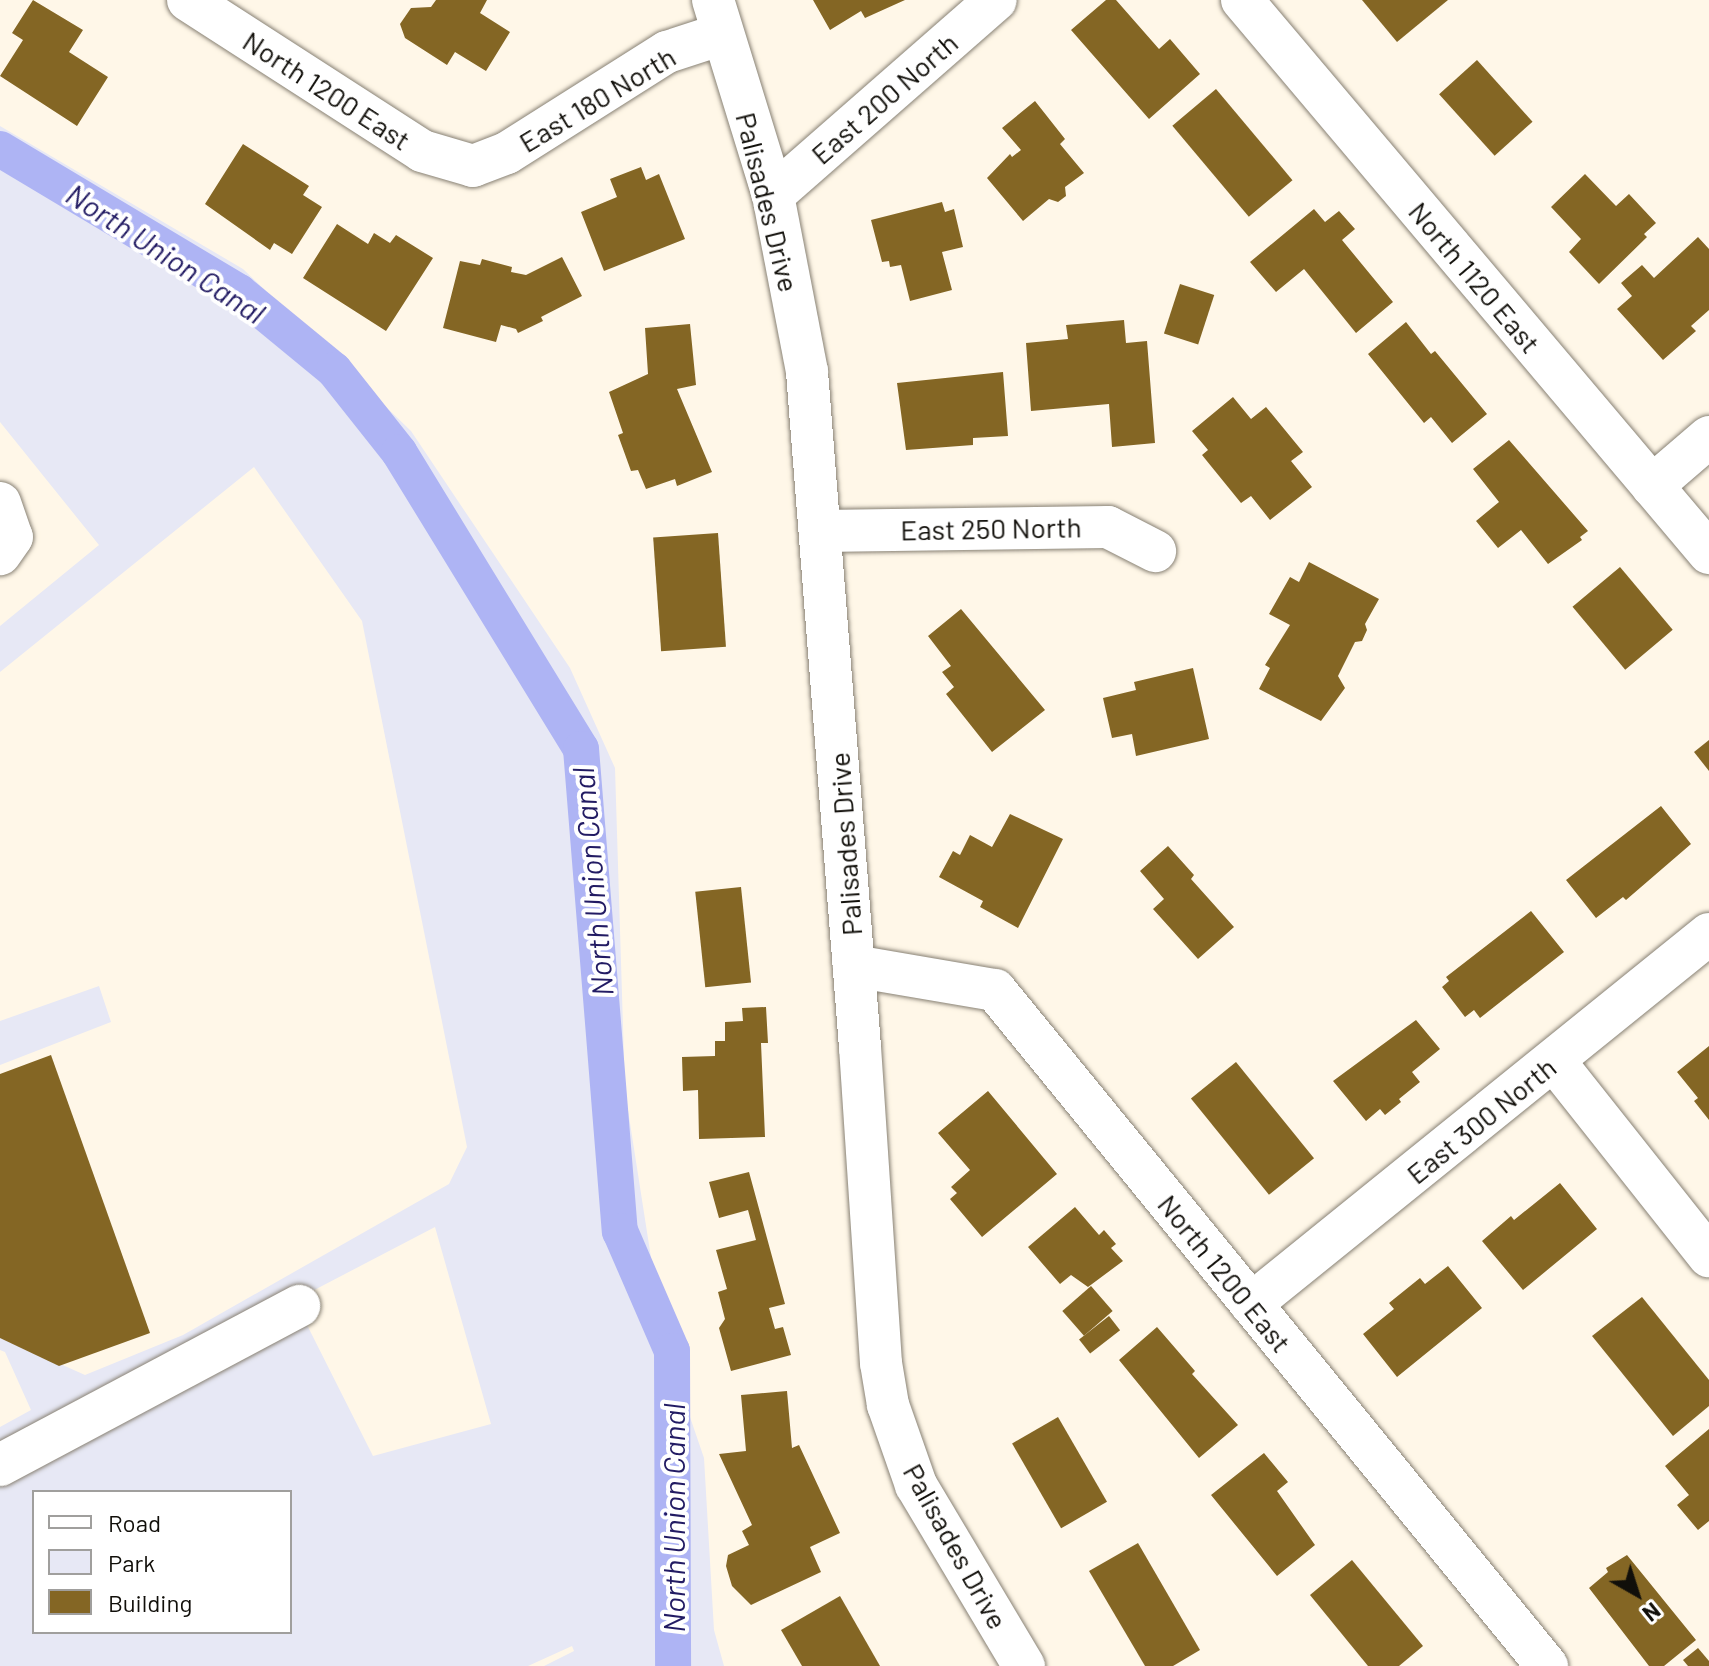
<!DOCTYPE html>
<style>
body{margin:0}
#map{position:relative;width:1709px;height:1666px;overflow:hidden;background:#fff7e8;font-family:Barlow,sans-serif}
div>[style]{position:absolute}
.green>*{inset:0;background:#e7e8f5}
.canal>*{height:36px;margin:-18px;padding:0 18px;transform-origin:18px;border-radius:18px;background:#aeb4f4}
.building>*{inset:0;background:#846624;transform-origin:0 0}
.roads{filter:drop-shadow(0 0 2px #888174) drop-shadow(0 0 2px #888174)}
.minor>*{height:42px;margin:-21px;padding:0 21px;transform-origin:21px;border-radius:21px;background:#fff}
span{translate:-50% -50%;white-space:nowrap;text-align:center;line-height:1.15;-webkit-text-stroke:8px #fff;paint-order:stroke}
.street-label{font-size:28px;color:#110f0a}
.water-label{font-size:30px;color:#221b63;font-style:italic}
.legend{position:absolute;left:32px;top:1490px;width:260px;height:144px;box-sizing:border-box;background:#fff;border:2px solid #a09f9d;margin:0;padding:10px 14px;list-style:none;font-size:24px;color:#110f0a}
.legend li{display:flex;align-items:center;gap:16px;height:40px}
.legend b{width:40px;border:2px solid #a09f9d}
.north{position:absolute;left:1597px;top:1554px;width:80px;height:80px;-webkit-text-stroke:6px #fff;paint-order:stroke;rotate:141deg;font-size:22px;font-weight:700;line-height:32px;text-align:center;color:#110f0a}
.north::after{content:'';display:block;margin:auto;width:28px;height:36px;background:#110f0a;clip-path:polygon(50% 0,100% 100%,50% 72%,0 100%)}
</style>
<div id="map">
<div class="green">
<i style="clip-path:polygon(evenodd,0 126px,243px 269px,411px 431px,570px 668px,615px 768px,625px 1091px,664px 1341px,704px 1458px,714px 1630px,724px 1666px,544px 1666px,574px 1651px,572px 1646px,528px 1666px,0 1666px,0 1475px,303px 1317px,373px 1456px,491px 1424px,435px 1227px,0 1454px,0 1427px,31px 1410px,5px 1352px,0 1350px,0 1337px,85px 1375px,183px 1335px,449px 1184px,467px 1147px,362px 621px,254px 467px,0 672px,0 626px,99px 545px,0 422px,0 126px,34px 1492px,290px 1492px,290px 1632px,34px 1632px,34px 1492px)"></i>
<i style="clip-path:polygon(99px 986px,111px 1022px,0 1065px,0 1021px)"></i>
</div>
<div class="canal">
<i style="left:0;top:149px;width:279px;rotate:30.9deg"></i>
<i style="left:239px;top:292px;width:123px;rotate:39.4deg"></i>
<i style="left:334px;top:370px;width:105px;rotate:51.6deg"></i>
<i style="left:399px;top:452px;width:348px;rotate:58.5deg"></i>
<i style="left:581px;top:749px;width:484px;rotate:85.4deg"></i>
<i style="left:620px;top:1231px;width:131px;rotate:66.6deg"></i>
<i style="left:672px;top:1351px;width:315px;rotate:89.8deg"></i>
</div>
<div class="building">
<i style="clip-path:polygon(33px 0,83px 30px,69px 52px,108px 77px,77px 126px,0 76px,23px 40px,12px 33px)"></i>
<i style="clip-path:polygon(436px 0,487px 0,480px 13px,510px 32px,486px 71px,455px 52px,447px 65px,405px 38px,400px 24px,411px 8px,431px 7px)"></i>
<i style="clip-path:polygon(813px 0,905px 0,865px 18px,861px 11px,830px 30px)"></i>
<i style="clip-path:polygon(1106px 0,1116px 0,1159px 49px,1170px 39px,1200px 74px,1149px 119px,1071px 30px)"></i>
<i style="clip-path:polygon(1362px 0,1448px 0,1397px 42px)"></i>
<i style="left:1477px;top:60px;width:83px;height:51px;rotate:48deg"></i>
<i style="left:1216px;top:89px;width:119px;height:57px;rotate:50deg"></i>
<i style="clip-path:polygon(1035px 101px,1065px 139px,1060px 144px,1084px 173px,1065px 187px,1066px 196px,1058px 202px,1049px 199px,1023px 221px,987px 178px,1010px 154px,1012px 157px,1021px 150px,1002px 128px)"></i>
<i style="clip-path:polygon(243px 144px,309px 186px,303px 195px,322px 207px,292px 254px,274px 243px,270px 250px,205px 204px)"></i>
<i style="clip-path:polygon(641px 167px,646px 180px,659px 174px,685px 239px,604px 271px,581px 212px,617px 197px,610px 179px)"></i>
<i style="clip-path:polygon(1585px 174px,1616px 206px,1629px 194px,1656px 223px,1644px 234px,1647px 237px,1599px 284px,1569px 252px,1581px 239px,1551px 207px)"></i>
<i style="clip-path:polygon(942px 202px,945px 212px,954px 209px,963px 247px,942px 252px,952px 290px,910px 301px,901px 265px,890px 267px,889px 261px,882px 262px,871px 220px)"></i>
<i style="clip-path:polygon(1314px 209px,1325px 222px,1339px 211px,1355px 229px,1342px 240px,1393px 302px,1356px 333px,1304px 269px,1276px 292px,1250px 262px)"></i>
<i style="clip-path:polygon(337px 224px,368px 244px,374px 233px,390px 243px,396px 235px,433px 258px,386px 331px,303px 278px)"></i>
<i style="clip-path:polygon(1698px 237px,1709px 249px,1709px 310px,1691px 326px,1696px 331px,1663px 360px,1617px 309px,1632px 296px,1621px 283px,1642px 265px,1654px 278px)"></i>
<i style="clip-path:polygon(562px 257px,582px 296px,541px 317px,543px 321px,518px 333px,516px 329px,501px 325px,496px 342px,443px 328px,460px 261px,480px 265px,482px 259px,512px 267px,511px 272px,526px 275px)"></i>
<i style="left:1180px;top:284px;width:36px;height:52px;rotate:18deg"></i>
<i style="clip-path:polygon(1124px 320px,1126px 343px,1147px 341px,1155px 443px,1112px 447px,1109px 404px,1031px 411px,1026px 343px,1068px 339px,1066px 325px)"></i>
<i style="clip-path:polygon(1406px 322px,1431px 354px,1435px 351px,1487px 414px,1452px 443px,1431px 417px,1424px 423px,1368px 354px)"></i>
<i style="clip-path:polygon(690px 324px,696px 385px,677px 389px,712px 472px,677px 486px,675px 479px,646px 489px,638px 470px,631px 471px,618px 435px,623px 433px,609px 392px,648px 374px,645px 328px)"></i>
<i style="clip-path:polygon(1003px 372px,1008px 436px,973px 438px,973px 445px,906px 450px,897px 383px)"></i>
<i style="clip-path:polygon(1233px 397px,1251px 419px,1266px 407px,1303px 452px,1291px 461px,1312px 487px,1270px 520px,1251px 496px,1241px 503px,1202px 455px,1208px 450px,1192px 431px)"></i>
<i style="clip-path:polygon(1509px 440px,1588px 531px,1580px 537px,1582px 540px,1548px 564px,1521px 530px,1498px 548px,1476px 521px,1499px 502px,1473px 469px)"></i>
<i style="left:718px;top:533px;width:114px;height:65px;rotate:86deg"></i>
<i style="clip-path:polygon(1309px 562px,1379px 599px,1365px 624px,1367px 630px,1362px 641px,1355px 642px,1338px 676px,1345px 688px,1321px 721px,1259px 689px,1270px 668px,1265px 665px,1290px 625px,1269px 614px,1290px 577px,1299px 582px)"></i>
<i style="left:1620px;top:567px;width:82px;height:62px;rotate:50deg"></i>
<i style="clip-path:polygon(961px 609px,1045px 710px,992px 752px,946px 694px,954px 687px,942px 672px,951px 666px,928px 636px)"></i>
<i style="clip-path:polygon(1193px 668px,1209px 739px,1136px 756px,1132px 734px,1112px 738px,1103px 698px,1136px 690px,1134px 682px)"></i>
<i style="clip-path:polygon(1709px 740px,1709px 771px,1694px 752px)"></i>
<i style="clip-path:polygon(1661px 806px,1691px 844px,1626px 900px,1623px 897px,1596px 918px,1566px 880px)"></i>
<i style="clip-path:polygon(1010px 814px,1063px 839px,1018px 928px,980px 907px,983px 901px,939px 877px,953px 851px,960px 855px,970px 835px,992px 847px)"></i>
<i style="clip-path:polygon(1168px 846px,1194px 875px,1191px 879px,1234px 927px,1198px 959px,1153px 909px,1164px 899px,1140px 871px)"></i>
<i style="left:741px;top:887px;width:96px;height:46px;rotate:84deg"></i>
<i style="clip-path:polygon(1531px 911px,1564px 952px,1480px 1018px,1474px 1010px,1465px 1017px,1442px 987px,1449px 981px,1446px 977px)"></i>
<i style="clip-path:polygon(766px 1007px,768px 1043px,761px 1043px,765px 1137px,699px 1139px,698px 1090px,683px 1091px,682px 1057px,715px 1056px,715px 1041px,725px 1041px,725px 1022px,743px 1021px,742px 1008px)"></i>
<i style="clip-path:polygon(1416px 1020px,1440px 1049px,1412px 1072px,1420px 1082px,1399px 1099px,1401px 1102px,1385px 1115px,1380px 1109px,1366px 1121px,1333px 1081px)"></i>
<i style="clip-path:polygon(1709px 1046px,1709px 1120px,1694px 1101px,1698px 1098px,1677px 1072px)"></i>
<i style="clip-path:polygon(51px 1055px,150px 1333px,59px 1366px,0 1338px,0 1074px)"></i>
<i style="left:1236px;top:1062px;width:124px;height:58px;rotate:51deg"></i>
<i style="clip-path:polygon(988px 1091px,1057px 1174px,982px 1237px,950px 1199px,957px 1193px,951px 1187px,970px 1170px,938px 1133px)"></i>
<i style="clip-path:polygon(749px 1172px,785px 1304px,769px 1308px,775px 1329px,783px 1327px,791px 1355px,731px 1371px,719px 1328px,725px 1319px,718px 1292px,727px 1289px,716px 1250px,756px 1240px,748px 1210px,719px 1218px,709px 1182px)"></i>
<i style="clip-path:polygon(1560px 1183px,1597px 1229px,1523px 1290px,1482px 1241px,1511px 1216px,1514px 1220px)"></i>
<i style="clip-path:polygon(1075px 1207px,1099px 1235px,1104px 1230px,1116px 1244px,1111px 1248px,1123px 1261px,1088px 1287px,1071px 1275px,1060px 1284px,1028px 1247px)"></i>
<i style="clip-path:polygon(1448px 1266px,1482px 1308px,1397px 1377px,1363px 1334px,1394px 1309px,1389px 1303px,1420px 1278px,1425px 1284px)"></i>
<i style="left:1091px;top:1286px;width:33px;height:38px;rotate:49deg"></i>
<i style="clip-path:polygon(1642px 1297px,1709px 1380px,1709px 1406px,1673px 1436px,1592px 1336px)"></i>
<i style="left:1109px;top:1316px;width:18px;height:38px;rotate:52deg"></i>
<i style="clip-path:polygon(1157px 1327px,1195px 1371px,1192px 1374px,1238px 1425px,1199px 1458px,1119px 1360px)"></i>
<i style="clip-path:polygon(787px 1391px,792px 1448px,799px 1445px,840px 1533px,810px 1547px,821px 1572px,751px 1605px,732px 1586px,726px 1566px,728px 1555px,749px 1545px,742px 1531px,752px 1525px,719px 1454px,746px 1451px,741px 1395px)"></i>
<i style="left:1058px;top:1417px;width:98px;height:53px;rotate:60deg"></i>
<i style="clip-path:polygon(1709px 1429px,1709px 1521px,1698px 1530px,1677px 1505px,1689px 1495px,1665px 1466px)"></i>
<i style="clip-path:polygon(1264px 1453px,1288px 1482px,1277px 1491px,1315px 1545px,1277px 1576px,1211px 1495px)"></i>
<i style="clip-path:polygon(1138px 1543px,1200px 1650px,1173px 1666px,1145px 1666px,1089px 1571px)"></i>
<i style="clip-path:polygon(1627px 1555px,1696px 1640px,1664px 1666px,1649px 1666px,1589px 1588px,1608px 1572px,1606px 1568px)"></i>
<i style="clip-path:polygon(1352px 1560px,1423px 1646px,1399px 1666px,1368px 1666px,1310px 1595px)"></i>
<i style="clip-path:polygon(840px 1596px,880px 1666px,802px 1666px,781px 1630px)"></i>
<i style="clip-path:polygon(1698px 1648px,1709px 1661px,1709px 1666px,1688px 1666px,1683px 1660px)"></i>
</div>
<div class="roads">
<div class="minor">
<i style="left:188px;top:0;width:278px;rotate:32.8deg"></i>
<i style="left:422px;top:151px;width:53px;rotate:16.4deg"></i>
<i style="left:473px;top:166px;width:36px;rotate:-21deg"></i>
<i style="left:507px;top:153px;width:189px;rotate:-32.3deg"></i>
<i style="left:667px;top:52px;width:58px;rotate:-18.1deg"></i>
<i style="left:713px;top:0;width:204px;rotate:72.9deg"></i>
<i style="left:773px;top:195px;width:180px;rotate:79.1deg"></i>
<i style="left:807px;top:372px;width:677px;rotate:85.51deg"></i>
<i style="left:860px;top:1047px;width:317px;rotate:86.2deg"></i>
<i style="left:881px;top:1363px;width:43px;rotate:80.5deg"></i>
<i style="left:888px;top:1405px;width:85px;rotate:70.7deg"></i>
<i style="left:916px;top:1485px;width:211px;rotate:59.2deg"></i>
<i style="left:1242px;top:0;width:724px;rotate:49.82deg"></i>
<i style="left:773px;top:195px;width:296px;rotate:-41.2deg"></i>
<i style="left:1652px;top:486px;width:75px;rotate:-40.7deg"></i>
<i style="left:0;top:503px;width:36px;rotate:71deg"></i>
<i style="left:12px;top:537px;width:21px;rotate:125deg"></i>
<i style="left:821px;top:531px;width:287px;rotate:-0.8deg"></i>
<i style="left:1108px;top:527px;width:53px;rotate:27.1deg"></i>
<i style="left:854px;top:966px;width:143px;rotate:9.7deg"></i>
<i style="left:995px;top:990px;width:873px;rotate:50.77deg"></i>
<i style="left:1555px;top:1062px;width:248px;rotate:51.6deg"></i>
<i style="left:1251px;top:1304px;width:589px;rotate:-38.93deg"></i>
<i style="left:0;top:1465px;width:339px;rotate:-28deg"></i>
</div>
</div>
<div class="street-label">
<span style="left:327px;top:90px;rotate:33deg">North 1200 East</span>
<span style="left:884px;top:98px;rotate:-41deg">East 200 North</span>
<span style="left:597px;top:99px;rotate:-31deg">East 180 North</span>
<span style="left:768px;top:202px;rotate:76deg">Palisades Drive</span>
<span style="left:1475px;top:277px;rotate:50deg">North 1120 East</span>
<span style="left:991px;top:528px;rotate:-1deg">East 250 North</span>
<span style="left:845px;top:844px;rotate:-94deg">Palisades Drive</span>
<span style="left:1481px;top:1120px;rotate:-39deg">East 300 North</span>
<span style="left:1225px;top:1273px;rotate:51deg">North 1200 East</span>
<span style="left:956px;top:1546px;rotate:61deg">Palisades Drive</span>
</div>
<div class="water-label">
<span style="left:166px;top:253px;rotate:33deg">North Union Canal</span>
<span style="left:592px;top:882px;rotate:-95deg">North Union Canal</span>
<span style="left:673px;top:1518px;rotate:-90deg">North Union Canal</span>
</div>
<ul class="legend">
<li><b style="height:10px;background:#fff"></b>Road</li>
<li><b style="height:22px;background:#e7e8f5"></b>Park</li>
<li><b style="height:22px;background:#846624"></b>Building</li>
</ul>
<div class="north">N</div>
</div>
